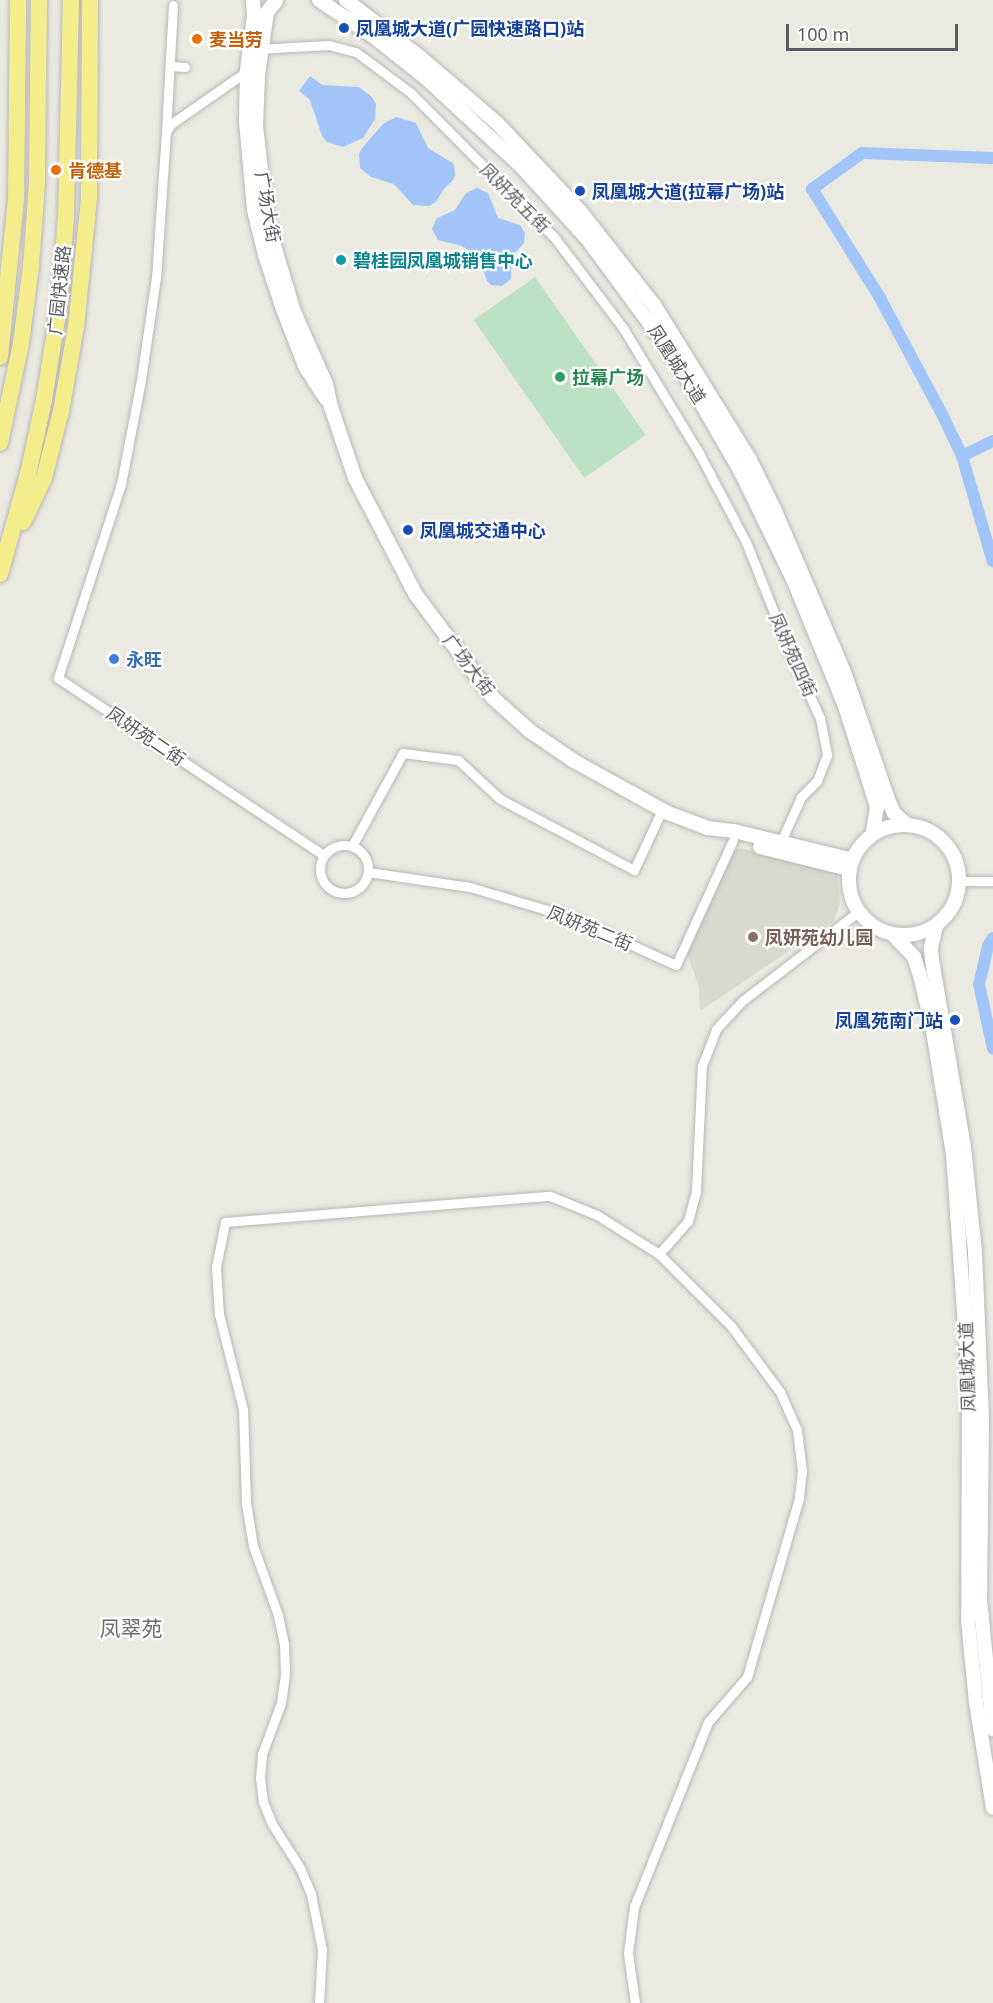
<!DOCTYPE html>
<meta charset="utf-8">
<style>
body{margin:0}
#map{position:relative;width:993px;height:2003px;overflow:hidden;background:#ebeae0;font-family:"Noto Sans","Noto Sans SC",sans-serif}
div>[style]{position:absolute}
.education>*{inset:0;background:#dad9ce}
.green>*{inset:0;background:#bde1c3;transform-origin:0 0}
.water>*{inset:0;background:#a1c5f9}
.canal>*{height:12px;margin:-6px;padding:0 6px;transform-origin:6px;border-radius:6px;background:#a1c5f9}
.roads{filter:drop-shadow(0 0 2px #b5b7bc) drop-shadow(0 0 2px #b5b7bc)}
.street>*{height:9px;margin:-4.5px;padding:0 4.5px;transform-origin:4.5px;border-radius:4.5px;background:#fff}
.street>.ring{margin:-4.5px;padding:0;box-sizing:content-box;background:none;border:9px solid #fff;border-radius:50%}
.secondary>*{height:14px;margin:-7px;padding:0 7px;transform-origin:7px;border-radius:7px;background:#fff}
.secondary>.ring{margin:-7px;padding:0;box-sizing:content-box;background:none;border:14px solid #fff;border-radius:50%}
.highway>*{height:16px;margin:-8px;padding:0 8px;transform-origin:8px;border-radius:8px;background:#f5ec8c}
.dots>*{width:16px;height:16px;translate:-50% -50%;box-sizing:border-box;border:3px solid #fff;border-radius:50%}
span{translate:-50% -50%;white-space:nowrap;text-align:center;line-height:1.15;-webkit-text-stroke:4.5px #fff;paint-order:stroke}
.transit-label{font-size:18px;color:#164399;font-weight:700}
.left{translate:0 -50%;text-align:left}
.right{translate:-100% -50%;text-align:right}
.food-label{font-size:18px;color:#c56008;font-weight:700}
.street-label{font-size:18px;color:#595b60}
.culture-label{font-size:18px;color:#0d838f;font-weight:700}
.leisure-label{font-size:18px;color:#27864d;font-weight:700}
.shop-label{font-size:18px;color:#366cbe;font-weight:700}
.education-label{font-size:18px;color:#785e54;font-weight:700}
.quarter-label{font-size:21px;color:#6a6c72}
.scale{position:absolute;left:786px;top:24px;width:172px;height:27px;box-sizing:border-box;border:3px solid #595b60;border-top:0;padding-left:8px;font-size:18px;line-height:21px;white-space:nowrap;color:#595b60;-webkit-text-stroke:4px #fff;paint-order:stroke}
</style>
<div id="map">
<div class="education">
<i style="clip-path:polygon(741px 848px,837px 873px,840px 903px,834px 921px,700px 1011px,699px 987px,687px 953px,732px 850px)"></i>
</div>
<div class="green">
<i style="left:535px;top:277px;width:193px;height:75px;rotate:55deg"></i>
</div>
<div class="water">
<i style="clip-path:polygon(310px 76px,322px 85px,359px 87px,372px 97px,376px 104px,375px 119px,363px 138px,343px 147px,327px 142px,322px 136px,310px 100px,299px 91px)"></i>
<i style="clip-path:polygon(396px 117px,416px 123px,428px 148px,454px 164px,455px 175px,453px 180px,443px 190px,436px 202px,429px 206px,413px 205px,394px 184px,371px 177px,360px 168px,359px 154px,362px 148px,383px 124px)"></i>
<i style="clip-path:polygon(477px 188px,488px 193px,498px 218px,520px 225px,525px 233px,524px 243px,511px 257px,511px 279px,502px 286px,491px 285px,487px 281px,481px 263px,473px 253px,462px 246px,438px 240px,432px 229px,437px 218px,455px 210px,466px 193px)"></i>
</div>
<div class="canal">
<i style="left:993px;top:158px;width:131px;rotate:-177.8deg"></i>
<i style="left:862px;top:153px;width:62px;rotate:144.2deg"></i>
<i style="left:812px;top:189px;width:128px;rotate:58deg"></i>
<i style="left:880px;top:298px;width:134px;rotate:61.9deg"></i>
<i style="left:943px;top:416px;width:44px;rotate:64.6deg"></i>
<i style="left:962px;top:456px;width:110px;rotate:73.7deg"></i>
<i style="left:962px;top:456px;width:34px;rotate:-26deg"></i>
<i style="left:993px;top:938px;width:9px;rotate:122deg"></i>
<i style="left:988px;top:946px;width:39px;rotate:103deg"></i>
<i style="left:979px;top:984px;width:66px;rotate:77.8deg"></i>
</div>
<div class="roads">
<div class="street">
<i style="left:256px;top:49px;width:73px;rotate:-3.1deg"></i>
<i style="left:329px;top:45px;width:28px;rotate:15deg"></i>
<i style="left:356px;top:52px;width:69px;rotate:36.7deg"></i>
<i style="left:411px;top:93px;width:203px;rotate:45.2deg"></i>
<i style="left:554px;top:237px;width:114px;rotate:52.8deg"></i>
<i style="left:623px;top:328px;width:146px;rotate:58.7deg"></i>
<i style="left:699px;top:453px;width:101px;rotate:62.2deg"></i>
<i style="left:746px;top:542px;width:119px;rotate:68.4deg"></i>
<i style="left:790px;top:653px;width:72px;rotate:65.2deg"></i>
<i style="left:820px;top:718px;width:38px;rotate:79deg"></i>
<i style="left:827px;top:755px;width:28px;rotate:111deg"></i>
<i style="left:817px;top:781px;width:23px;rotate:135deg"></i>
<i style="left:801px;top:797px;width:54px;rotate:114.2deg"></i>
<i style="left:170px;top:66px;width:15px;rotate:4deg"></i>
<i style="left:247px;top:71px;width:93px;rotate:145.1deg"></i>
<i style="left:171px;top:124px;width:9px;rotate:122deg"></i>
<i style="left:166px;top:132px;width:145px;rotate:93.9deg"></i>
<i style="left:156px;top:277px;width:104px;rotate:98.3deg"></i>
<i style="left:141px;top:380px;width:106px;rotate:100.9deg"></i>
<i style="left:121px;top:484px;width:204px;rotate:108deg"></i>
<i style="left:58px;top:678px;width:319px;rotate:33.7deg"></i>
<i style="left:166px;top:131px;width:126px;rotate:-86.8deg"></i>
<i class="ring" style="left:320px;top:845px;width:39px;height:39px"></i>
<i style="left:352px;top:846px;width:106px;rotate:-61.3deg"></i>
<i style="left:403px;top:753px;width:55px;rotate:7.3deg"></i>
<i style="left:458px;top:760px;width:57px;rotate:42.9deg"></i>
<i style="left:500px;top:799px;width:152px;rotate:27.9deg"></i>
<i style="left:634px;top:870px;width:66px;rotate:-65deg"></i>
<i style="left:368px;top:872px;width:103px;rotate:8.4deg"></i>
<i style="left:470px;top:887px;width:104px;rotate:16.7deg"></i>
<i style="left:570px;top:917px;width:116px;rotate:24.4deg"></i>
<i style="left:676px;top:965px;width:137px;rotate:-65.5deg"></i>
<i style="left:960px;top:881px;width:33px"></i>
<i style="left:319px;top:2003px;width:53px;rotate:-86.8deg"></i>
<i style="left:322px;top:1950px;width:57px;rotate:-101.1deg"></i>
<i style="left:311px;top:1894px;width:28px;rotate:-113deg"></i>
<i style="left:300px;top:1868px;width:52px;rotate:-122.5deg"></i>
<i style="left:272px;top:1824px;width:24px;rotate:-112deg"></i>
<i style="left:263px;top:1802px;width:24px;rotate:-97deg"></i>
<i style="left:260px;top:1778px;width:24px;rotate:-85deg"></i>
<i style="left:262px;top:1754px;width:54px;rotate:-69.6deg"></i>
<i style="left:281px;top:1703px;width:29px;rotate:-82deg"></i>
<i style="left:285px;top:1674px;width:30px;rotate:-92deg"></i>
<i style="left:284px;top:1644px;width:30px;rotate:-102deg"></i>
<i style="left:278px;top:1615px;width:73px;rotate:-109.9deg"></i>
<i style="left:253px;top:1546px;width:44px;rotate:-99.2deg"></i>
<i style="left:246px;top:1503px;width:94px;rotate:-91.8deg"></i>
<i style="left:243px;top:1409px;width:98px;rotate:-104.2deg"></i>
<i style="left:219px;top:1314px;width:47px;rotate:-93.7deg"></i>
<i style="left:216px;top:1267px;width:46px;rotate:-78.7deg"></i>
<i style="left:225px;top:1222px;width:326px;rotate:-4.6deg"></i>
<i style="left:550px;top:1196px;width:51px;rotate:22deg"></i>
<i style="left:597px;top:1215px;width:73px;rotate:32.2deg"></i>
<i style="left:659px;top:1254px;width:44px;rotate:-48.7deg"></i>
<i style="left:688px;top:1221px;width:31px;rotate:-75deg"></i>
<i style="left:696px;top:1191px;width:125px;rotate:-87.3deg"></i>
<i style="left:702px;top:1066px;width:40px;rotate:-69deg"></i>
<i style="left:716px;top:1029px;width:38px;rotate:-47deg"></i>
<i style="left:742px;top:1001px;width:146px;rotate:-37.5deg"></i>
<i style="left:635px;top:2003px;width:50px;rotate:-98deg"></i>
<i style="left:628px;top:1953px;width:46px;rotate:-82.6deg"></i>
<i style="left:634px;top:1907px;width:199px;rotate:-68.2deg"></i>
<i style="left:708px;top:1722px;width:60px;rotate:-49.1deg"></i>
<i style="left:747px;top:1677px;width:186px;rotate:-73.8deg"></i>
<i style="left:799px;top:1498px;width:27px;rotate:-84deg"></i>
<i style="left:802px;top:1471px;width:41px;rotate:-97deg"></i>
<i style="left:797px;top:1430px;width:42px;rotate:-114.1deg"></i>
<i style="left:780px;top:1392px;width:82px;rotate:-126.6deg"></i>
<i style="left:731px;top:1326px;width:102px;rotate:-135deg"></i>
</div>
<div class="secondary">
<i style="left:253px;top:0;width:16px;rotate:86deg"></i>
<i style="left:254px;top:16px;width:55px;rotate:97.3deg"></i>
<i style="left:247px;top:71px;width:50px;rotate:91.1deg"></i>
<i style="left:246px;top:121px;width:89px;rotate:84.9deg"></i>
<i style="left:254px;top:210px;width:46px;rotate:76.3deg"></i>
<i style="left:265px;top:255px;width:60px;rotate:71.6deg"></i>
<i style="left:284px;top:312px;width:60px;rotate:68.6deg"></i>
<i style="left:306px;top:368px;width:37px;rotate:57deg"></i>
<i style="left:319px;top:0;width:65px;rotate:33.7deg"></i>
<i style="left:373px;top:36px;width:69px;rotate:38.5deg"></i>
<i style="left:427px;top:79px;width:129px;rotate:42.8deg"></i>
<i style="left:522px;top:167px;width:100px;rotate:47.8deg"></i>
<i style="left:589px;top:241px;width:149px;rotate:53.7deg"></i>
<i style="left:677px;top:361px;width:128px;rotate:60deg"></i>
<i style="left:741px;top:472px;width:119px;rotate:64.1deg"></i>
<i style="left:793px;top:579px;width:137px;rotate:67.7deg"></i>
<i style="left:845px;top:706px;width:52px;rotate:72.3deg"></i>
<i style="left:861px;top:756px;width:53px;rotate:72.6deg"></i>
<i style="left:877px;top:807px;width:26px;rotate:99deg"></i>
<i style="left:346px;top:0;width:93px;rotate:37.6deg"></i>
<i style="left:420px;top:57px;width:101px;rotate:40.6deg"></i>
<i style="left:497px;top:123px;width:121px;rotate:46.7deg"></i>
<i style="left:580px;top:211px;width:120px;rotate:51.8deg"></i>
<i style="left:654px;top:305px;width:182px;rotate:58.2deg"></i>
<i style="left:750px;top:460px;width:57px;rotate:63.9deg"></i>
<i style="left:775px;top:511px;width:175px;rotate:66.8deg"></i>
<i style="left:844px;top:672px;width:138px;rotate:70.9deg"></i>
<i style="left:889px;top:802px;width:12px;rotate:66deg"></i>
<i style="left:894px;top:813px;width:16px;rotate:43deg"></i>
<i style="left:276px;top:1px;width:14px;rotate:129deg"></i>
<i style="left:267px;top:12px;width:64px;rotate:98.1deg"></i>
<i style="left:258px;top:75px;width:51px;rotate:92.2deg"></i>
<i style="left:256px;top:126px;width:97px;rotate:83.5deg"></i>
<i style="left:267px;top:222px;width:94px;rotate:73.3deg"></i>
<i style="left:294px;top:312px;width:79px;rotate:66deg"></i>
<i style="left:326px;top:384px;width:24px;rotate:78deg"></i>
<i style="left:331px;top:407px;width:75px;rotate:71.3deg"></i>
<i style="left:355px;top:478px;width:132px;rotate:62.5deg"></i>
<i style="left:416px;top:595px;width:129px;rotate:53.2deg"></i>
<i style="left:493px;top:698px;width:50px;rotate:41.7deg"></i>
<i style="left:530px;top:731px;width:53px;rotate:34.3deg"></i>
<i style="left:574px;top:761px;width:107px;rotate:29deg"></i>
<i style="left:668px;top:813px;width:43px;rotate:20.6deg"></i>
<i style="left:708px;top:828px;width:26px;rotate:7deg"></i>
<i style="left:734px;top:831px;width:122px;rotate:13.7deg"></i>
<i class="ring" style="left:849px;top:825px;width:96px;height:96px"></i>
<i style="left:760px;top:847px;width:92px;rotate:13.9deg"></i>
<i style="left:936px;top:926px;width:22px;rotate:103deg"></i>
<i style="left:931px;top:947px;width:13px;rotate:86deg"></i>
<i style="left:932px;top:960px;width:190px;rotate:80.3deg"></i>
<i style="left:964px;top:1147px;width:106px;rotate:84deg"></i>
<i style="left:975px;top:1252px;width:170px;rotate:87.6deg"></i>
<i style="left:982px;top:1422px;width:177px;rotate:90.6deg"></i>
<i style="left:980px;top:1599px;width:131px;rotate:84.3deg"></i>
<i style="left:894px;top:936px;width:29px;rotate:46deg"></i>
<i style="left:914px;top:957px;width:19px;rotate:72deg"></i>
<i style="left:920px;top:975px;width:57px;rotate:76.9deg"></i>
<i style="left:933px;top:1031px;width:125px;rotate:80.8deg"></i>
<i style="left:953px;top:1154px;width:232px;rotate:86deg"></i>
<i style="left:969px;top:1385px;width:236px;rotate:90.2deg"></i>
<i style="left:968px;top:1621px;width:82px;rotate:84.4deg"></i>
<i style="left:976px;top:1703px;width:106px;rotate:80.8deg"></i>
</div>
<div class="highway">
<i style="left:0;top:357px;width:158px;rotate:-84.2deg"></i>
<i style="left:16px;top:200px;width:200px;rotate:-89.4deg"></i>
<i style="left:0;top:443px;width:102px;rotate:-78.1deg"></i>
<i style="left:21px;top:343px;width:78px;rotate:-82.6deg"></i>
<i style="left:31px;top:266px;width:83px;rotate:-85.9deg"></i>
<i style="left:37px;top:183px;width:183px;rotate:-89.4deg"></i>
<i style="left:23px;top:522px;width:49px;rotate:-64.5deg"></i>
<i style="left:44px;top:478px;width:69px;rotate:-75.8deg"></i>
<i style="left:61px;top:411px;width:85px;rotate:-79.9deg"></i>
<i style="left:76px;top:327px;width:130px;rotate:-84.2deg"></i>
<i style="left:89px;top:198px;width:198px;rotate:-89.7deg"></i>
<i style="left:0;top:574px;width:104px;rotate:-74.4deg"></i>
<i style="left:28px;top:474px;width:76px;rotate:-77.8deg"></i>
<i style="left:44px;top:400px;width:95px;rotate:-80.9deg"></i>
<i style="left:59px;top:306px;width:88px;rotate:-85.5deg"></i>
<i style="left:66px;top:218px;width:218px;rotate:-88.7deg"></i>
</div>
</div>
<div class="dots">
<i style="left:344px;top:28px;background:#1a4fb4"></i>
<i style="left:197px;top:39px;background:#e8710a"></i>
<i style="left:56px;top:170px;background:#e8710a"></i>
<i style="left:580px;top:191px;background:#1a4fb4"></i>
<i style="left:341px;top:260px;background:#0f9aa8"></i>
<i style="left:560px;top:377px;background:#2e9e5b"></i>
<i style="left:408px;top:530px;background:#1a4fb4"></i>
<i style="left:114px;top:659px;background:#3f7fe0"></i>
<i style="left:753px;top:937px;background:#8d6e63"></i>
<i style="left:955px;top:1020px;background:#1a4fb4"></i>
</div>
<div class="transit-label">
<span class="left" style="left:356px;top:28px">凤凰城大道(广园快速路口)站</span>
<span class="left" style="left:592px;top:191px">凤凰城大道(拉幕广场)站</span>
<span class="left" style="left:420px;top:530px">凤凰城交通中心</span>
<span class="right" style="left:943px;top:1020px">凤凰苑南门站</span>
</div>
<div class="food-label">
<span class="left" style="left:209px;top:39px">麦当劳</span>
<span class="left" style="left:68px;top:170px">肯德基</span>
</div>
<div class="street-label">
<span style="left:515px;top:198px;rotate:45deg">凤妍苑五街</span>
<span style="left:268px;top:207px;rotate:80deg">广场大街</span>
<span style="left:59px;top:290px;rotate:-84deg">广园快速路</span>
<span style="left:677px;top:364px;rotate:57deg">凤凰城大道</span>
<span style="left:793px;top:655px;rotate:66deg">凤妍苑四街</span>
<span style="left:469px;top:665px;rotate:53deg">广场大街</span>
<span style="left:146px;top:736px;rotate:34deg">凤妍苑二街</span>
<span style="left:590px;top:928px;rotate:22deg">凤妍苑二街</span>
<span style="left:967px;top:1367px;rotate:-92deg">凤凰城大道</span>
</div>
<div class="culture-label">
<span class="left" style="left:353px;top:260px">碧桂园凤凰城销售中心</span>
</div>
<div class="leisure-label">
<span class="left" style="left:572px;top:377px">拉幕广场</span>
</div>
<div class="shop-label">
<span class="left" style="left:126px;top:659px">永旺</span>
</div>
<div class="education-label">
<span class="left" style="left:765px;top:937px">凤妍苑幼儿园</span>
</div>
<div class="quarter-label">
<span style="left:131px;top:1628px">凤翠苑</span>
</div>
<div class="scale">100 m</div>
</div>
